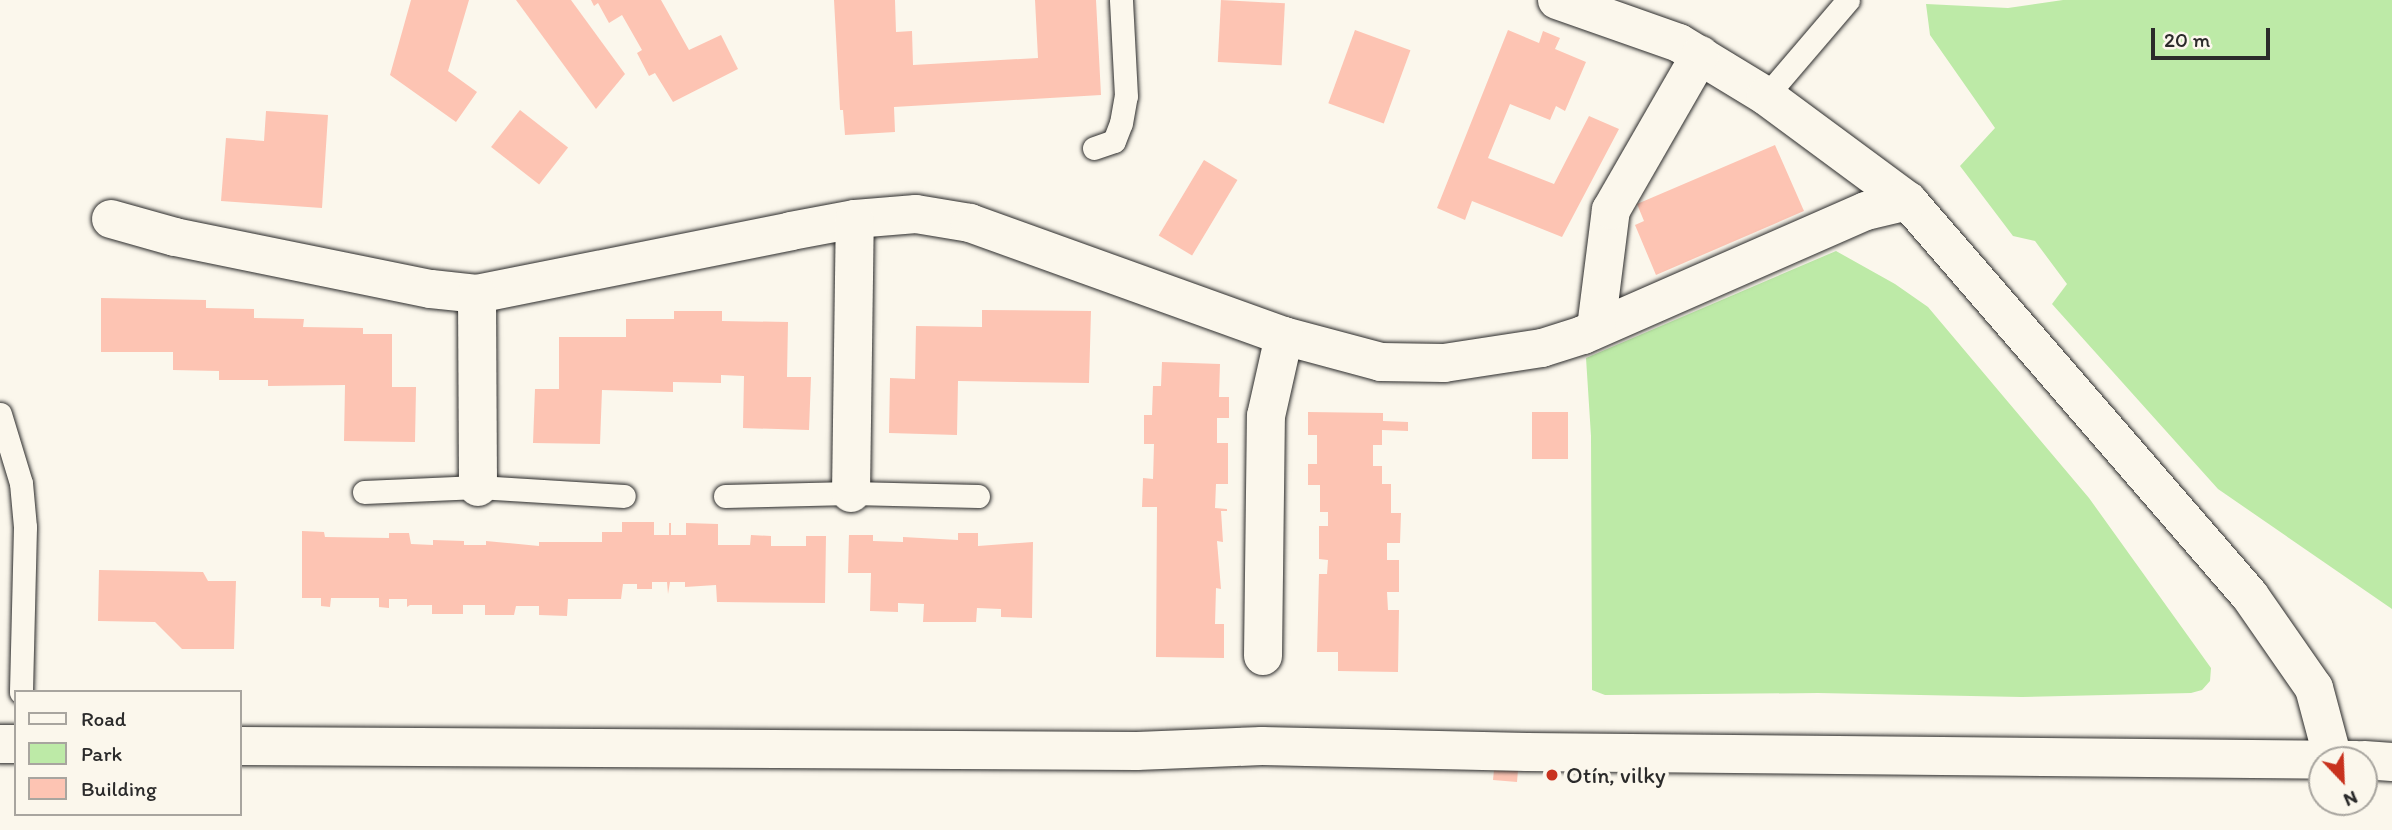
<!DOCTYPE html>
<meta charset="utf-8">
<style>
body{margin:0}
#map{position:relative;width:2392px;height:830px;overflow:hidden;background:#fbf7ec;font-family:Itim,sans-serif}
div>[style]{position:absolute}
.green>*{inset:0;background:#bdeaa7}
.building>*{inset:0;background:#fdc4b3;transform-origin:0 0}
.roads{filter:drop-shadow(0 0 2px #2b2b2b) drop-shadow(0 0 2px #2b2b2b)}
.lane>*{height:23px;margin:-11.5px;padding:0 11.5px;transform-origin:11.5px;border-radius:11.5px;background:#fbf7ec}
.street>*{height:38px;margin:-19px;padding:0 19px;transform-origin:19px;border-radius:19px;background:#fbf7ec}
.secondary>*{height:38px;margin:-19px;padding:0 19px;transform-origin:19px;border-radius:19px;background:#fbf7ec}
.dots>*{width:19px;height:19px;translate:-50% -50%;box-sizing:border-box;border:4px solid #fbf7ec;border-radius:50%}
span{translate:-50% -50%;white-space:nowrap;text-align:center;line-height:1.15;-webkit-text-stroke:7px #fbf7ec;paint-order:stroke}
.poi-label{font-size:23px;color:#2b2b2b}
.left{translate:0 -50%;text-align:left}
.legend{position:absolute;left:14px;top:690px;width:228px;height:126px;box-sizing:border-box;background:#fbf7ec;border:2px solid #a8a59f;margin:0;padding:9px 12px;list-style:none;font-size:21px;color:#2b2b2b}
.legend li{display:flex;align-items:center;gap:14px;height:35px}
.legend b{width:35px;border:2px solid #a8a59f}
.north{position:absolute;left:2308px;top:746px;width:70px;height:70px;box-sizing:border-box;background:#fbf7ec;border:2px solid #a8a59f;border-radius:50%;rotate:157deg;font-size:19px;font-weight:700;line-height:28px;text-align:center;color:#2b2b2b}
.north::after{content:'';display:block;margin:auto;width:24px;height:32px;background:#c8321e;clip-path:polygon(50% 0,100% 100%,50% 72%,0 100%)}
.scale{position:absolute;left:2151px;top:28px;width:119px;height:32px;box-sizing:border-box;border:4px solid #2b2b2b;border-top:0;padding-left:9px;font-size:21px;line-height:24px;white-space:nowrap;color:#2b2b2b;-webkit-text-stroke:5px #fbf7ec;paint-order:stroke}
</style>
<div id="map">
<div class="green">
<i style="clip-path:polygon(2063px 0,2392px 0,2392px 609px,2218px 489px,2052px 304px,2067px 284px,2035px 241px,2013px 236px,1960px 166px,1995px 128px,1930px 35px,1926px 4px,2008px 8px)"></i>
<i style="clip-path:polygon(1836px 251px,1895px 284px,1928px 307px,2089px 498px,2211px 668px,2210px 681px,2202px 690px,2191px 693px,2022px 697px,1818px 693px,1605px 695px,1592px 690px,1591px 436px,1586px 358px)"></i>
</div>
<div class="building">
<i style="clip-path:polygon(411px 0,469px 0,448px 71px,477px 92px,456px 122px,390px 75px)"></i>
<i style="clip-path:polygon(516px 0,571px 0,625px 74px,596px 109px)"></i>
<i style="clip-path:polygon(591px 0,661px 0,689px 50px,721px 35px,738px 69px,673px 102px,655px 73px,649px 76px,637px 53px,642px 50px,622px 15px,609px 23px,598px 3px,594px 6px)"></i>
<i style="clip-path:polygon(834px 0,895px 0,896px 32px,912px 31px,913px 65px,1038px 58px,1035px 0,1096px 0,1101px 95px,894px 107px,895px 132px,845px 135px,843px 110px,840px 110px)"></i>
<i style="left:1221px;top:0;width:64px;height:62px;rotate:3deg"></i>
<i style="left:1355px;top:30px;width:59px;height:78px;rotate:20deg"></i>
<i style="clip-path:polygon(1508px 30px,1539px 43px,1543px 31px,1560px 38px,1555px 49px,1586px 62px,1565px 111px,1556px 106px,1550px 120px,1510px 104px,1488px 158px,1554px 184px,1589px 116px,1619px 129px,1562px 237px,1472px 201px,1465px 220px,1437px 208px)"></i>
<i style="left:520px;top:110px;width:61px;height:47px;rotate:38deg"></i>
<i style="clip-path:polygon(266px 111px,328px 115px,322px 208px,221px 201px,226px 138px,264px 141px)"></i>
<i style="clip-path:polygon(1775px 145px,1804px 211px,1656px 275px,1635px 225px,1644px 221px,1637px 204px)"></i>
<i style="left:1204px;top:160px;width:39px;height:88px;rotate:31deg"></i>
<i style="clip-path:polygon(101px 298px,206px 300px,206px 308px,254px 309px,254px 318px,304px 319px,303px 327px,363px 328px,363px 334px,392px 334px,392px 387px,416px 387px,415px 442px,344px 441px,345px 385px,268px 386px,268px 380px,219px 380px,219px 371px,173px 370px,173px 352px,101px 352px)"></i>
<i style="clip-path:polygon(982px 310px,1091px 311px,1089px 383px,958px 381px,957px 435px,889px 433px,890px 378px,915px 379px,916px 326px,982px 327px)"></i>
<i style="clip-path:polygon(674px 311px,722px 311px,722px 321px,788px 322px,787px 377px,811px 377px,809px 430px,743px 428px,744px 376px,721px 375px,721px 383px,673px 382px,673px 392px,602px 390px,600px 444px,533px 443px,535px 389px,559px 389px,559px 337px,626px 337px,626px 319px,674px 319px)"></i>
<i style="clip-path:polygon(1162px 362px,1220px 364px,1219px 397px,1229px 397px,1229px 418px,1217px 418px,1217px 443px,1228px 443px,1228px 484px,1216px 484px,1215px 508px,1227px 509px,1227px 511px,1221px 511px,1223px 542px,1217px 541px,1221px 589px,1216px 588px,1215px 624px,1224px 624px,1224px 658px,1156px 657px,1157px 507px,1142px 507px,1143px 478px,1153px 479px,1154px 444px,1144px 444px,1144px 415px,1152px 415px,1153px 386px,1161px 386px)"></i>
<i style="clip-path:polygon(1308px 412px,1383px 413px,1383px 421px,1408px 422px,1408px 431px,1382px 430px,1382px 445px,1373px 445px,1373px 466px,1382px 466px,1382px 484px,1391px 484px,1391px 513px,1401px 513px,1400px 543px,1387px 543px,1387px 560px,1399px 560px,1399px 592px,1387px 592px,1388px 610px,1399px 610px,1398px 672px,1338px 671px,1338px 652px,1317px 652px,1319px 574px,1327px 574px,1328px 560px,1319px 559px,1319px 526px,1328px 526px,1328px 512px,1320px 512px,1320px 485px,1308px 485px,1308px 464px,1317px 464px,1317px 435px,1308px 435px)"></i>
<i style="left:1532px;top:412px;width:36px;height:47px"></i>
<i style="clip-path:polygon(622px 522px,654px 522px,654px 535px,669px 535px,669px 523px,671px 523px,671px 535px,686px 535px,686px 523px,718px 524px,718px 545px,750px 545px,751px 535px,771px 536px,771px 546px,806px 546px,806px 536px,826px 536px,825px 603px,717px 602px,716px 585px,685px 587px,685px 582px,670px 582px,668px 594px,667px 582px,652px 582px,652px 589px,637px 589px,637px 584px,623px 584px,621px 599px,568px 599px,567px 616px,539px 615px,539px 606px,516px 606px,514px 615px,485px 615px,485px 605px,463px 605px,463px 614px,432px 614px,432px 605px,410px 605px,407px 607px,407px 599px,389px 599px,389px 608px,379px 607px,379px 598px,331px 598px,330px 607px,321px 606px,321px 598px,302px 598px,302px 531px,324px 532px,325px 537px,389px 538px,389px 533px,409px 533px,411px 544px,433px 545px,433px 540px,464px 541px,464px 545px,486px 545px,486px 541px,539px 546px,539px 542px,602px 542px,602px 532px,622px 532px)"></i>
<i style="clip-path:polygon(958px 533px,978px 533px,978px 546px,1033px 542px,1032px 618px,1001px 617px,1001px 609px,977px 608px,976px 622px,923px 622px,924px 604px,898px 603px,898px 612px,870px 611px,871px 573px,848px 573px,849px 535px,873px 535px,873px 541px,903px 542px,903px 537px,958px 540px)"></i>
<i style="clip-path:polygon(99px 570px,203px 572px,208px 581px,236px 581px,234px 649px,182px 649px,155px 622px,98px 621px)"></i>
<i style="clip-path:polygon(1494px 770px,1518px 770px,1517px 782px,1493px 780px)"></i>
</div>
<div class="roads">
<div class="lane">
<i style="left:1766px;top:96px;width:126px;rotate:-49.5deg"></i>
<i style="left:1094px;top:148px;width:21px;rotate:-19deg"></i>
<i style="left:1114px;top:141px;width:19px;rotate:-69deg"></i>
<i style="left:1121px;top:123px;width:27px;rotate:-80deg"></i>
<i style="left:1126px;top:96px;width:96px;rotate:-93deg"></i>
<i style="left:0;top:414px;width:72px;rotate:73.1deg"></i>
<i style="left:21px;top:483px;width:44px;rotate:84.8deg"></i>
<i style="left:25px;top:527px;width:165px;rotate:91.4deg"></i>
<i style="left:364px;top:492px;width:114px;rotate:-2.5deg"></i>
<i style="left:478px;top:487px;width:146px;rotate:3.5deg"></i>
<i style="left:725px;top:496px;width:126px;rotate:-1.4deg"></i>
<i style="left:851px;top:493px;width:127px;rotate:1.4deg"></i>
</div>
<div class="street">
<i style="left:1557px;top:0;width:129px;rotate:19.4deg"></i>
<i style="left:1679px;top:43px;width:102px;rotate:31.3deg"></i>
<i style="left:1766px;top:96px;width:177px;rotate:36.5deg"></i>
<i style="left:1908px;top:201px;width:522px;rotate:49.11deg"></i>
<i style="left:2250px;top:596px;width:112px;rotate:55.2deg"></i>
<i style="left:2314px;top:688px;width:73px;rotate:75deg"></i>
<i style="left:111px;top:219px;width:66px;rotate:15.7deg"></i>
<i style="left:175px;top:237px;width:261px;rotate:11.5deg"></i>
<i style="left:431px;top:289px;width:46px;rotate:6.2deg"></i>
<i style="left:477px;top:294px;width:320px;rotate:-11.3deg"></i>
<i style="left:791px;top:231px;width:65px;rotate:-10.6deg"></i>
<i style="left:855px;top:219px;width:61px;rotate:-4.7deg"></i>
<i style="left:916px;top:214px;width:55px;rotate:9.5deg"></i>
<i style="left:970px;top:223px;width:334px;rotate:19.8deg"></i>
<i style="left:1284px;top:336px;width:100px;rotate:15deg"></i>
<i style="left:1381px;top:362px;width:63px;rotate:0.9deg"></i>
<i style="left:1444px;top:363px;width:99px;rotate:-8.7deg"></i>
<i style="left:1542px;top:348px;width:43px;rotate:-17.6deg"></i>
<i style="left:1583px;top:335px;width:309px;rotate:-23.7deg"></i>
<i style="left:1866px;top:211px;width:43px;rotate:-13.4deg"></i>
<i style="left:477px;top:294px;width:193px;rotate:89.7deg"></i>
<i style="left:1596px;top:328px;width:119px;rotate:-82.8deg"></i>
<i style="left:1611px;top:210px;width:179px;rotate:-60.1deg"></i>
<i style="left:851px;top:493px;width:274px;rotate:-89.2deg"></i>
<i style="left:1263px;top:656px;width:240px;rotate:-89.3deg"></i>
<i style="left:1266px;top:416px;width:82px;rotate:-77.3deg"></i>
</div>
<div class="secondary">
<i style="left:0;top:744px;width:16px"></i>
<i style="left:240px;top:746px;width:897px;rotate:0.32deg"></i>
<i style="left:1137px;top:751px;width:125px;rotate:-2.3deg"></i>
<i style="left:1262px;top:746px;width:265px;rotate:1.3deg"></i>
<i style="left:1527px;top:752px;width:830px;rotate:0.55deg"></i>
<i style="left:2364px;top:760px;width:28px;rotate:4deg"></i>
</div>
</div>
<div class="dots">
<i style="left:1552px;top:775px;background:#c8321e"></i>
</div>
<div class="poi-label">
<span class="left" style="left:1566px;top:775px">Otín, vilky</span>
</div>
<ul class="legend">
<li><b style="height:9px;background:#fbf7ec"></b>Road</li>
<li><b style="height:19px;background:#bdeaa7"></b>Park</li>
<li><b style="height:19px;background:#fdc4b3"></b>Building</li>
</ul>
<div class="north">N</div>
<div class="scale">20 m</div>
</div>
